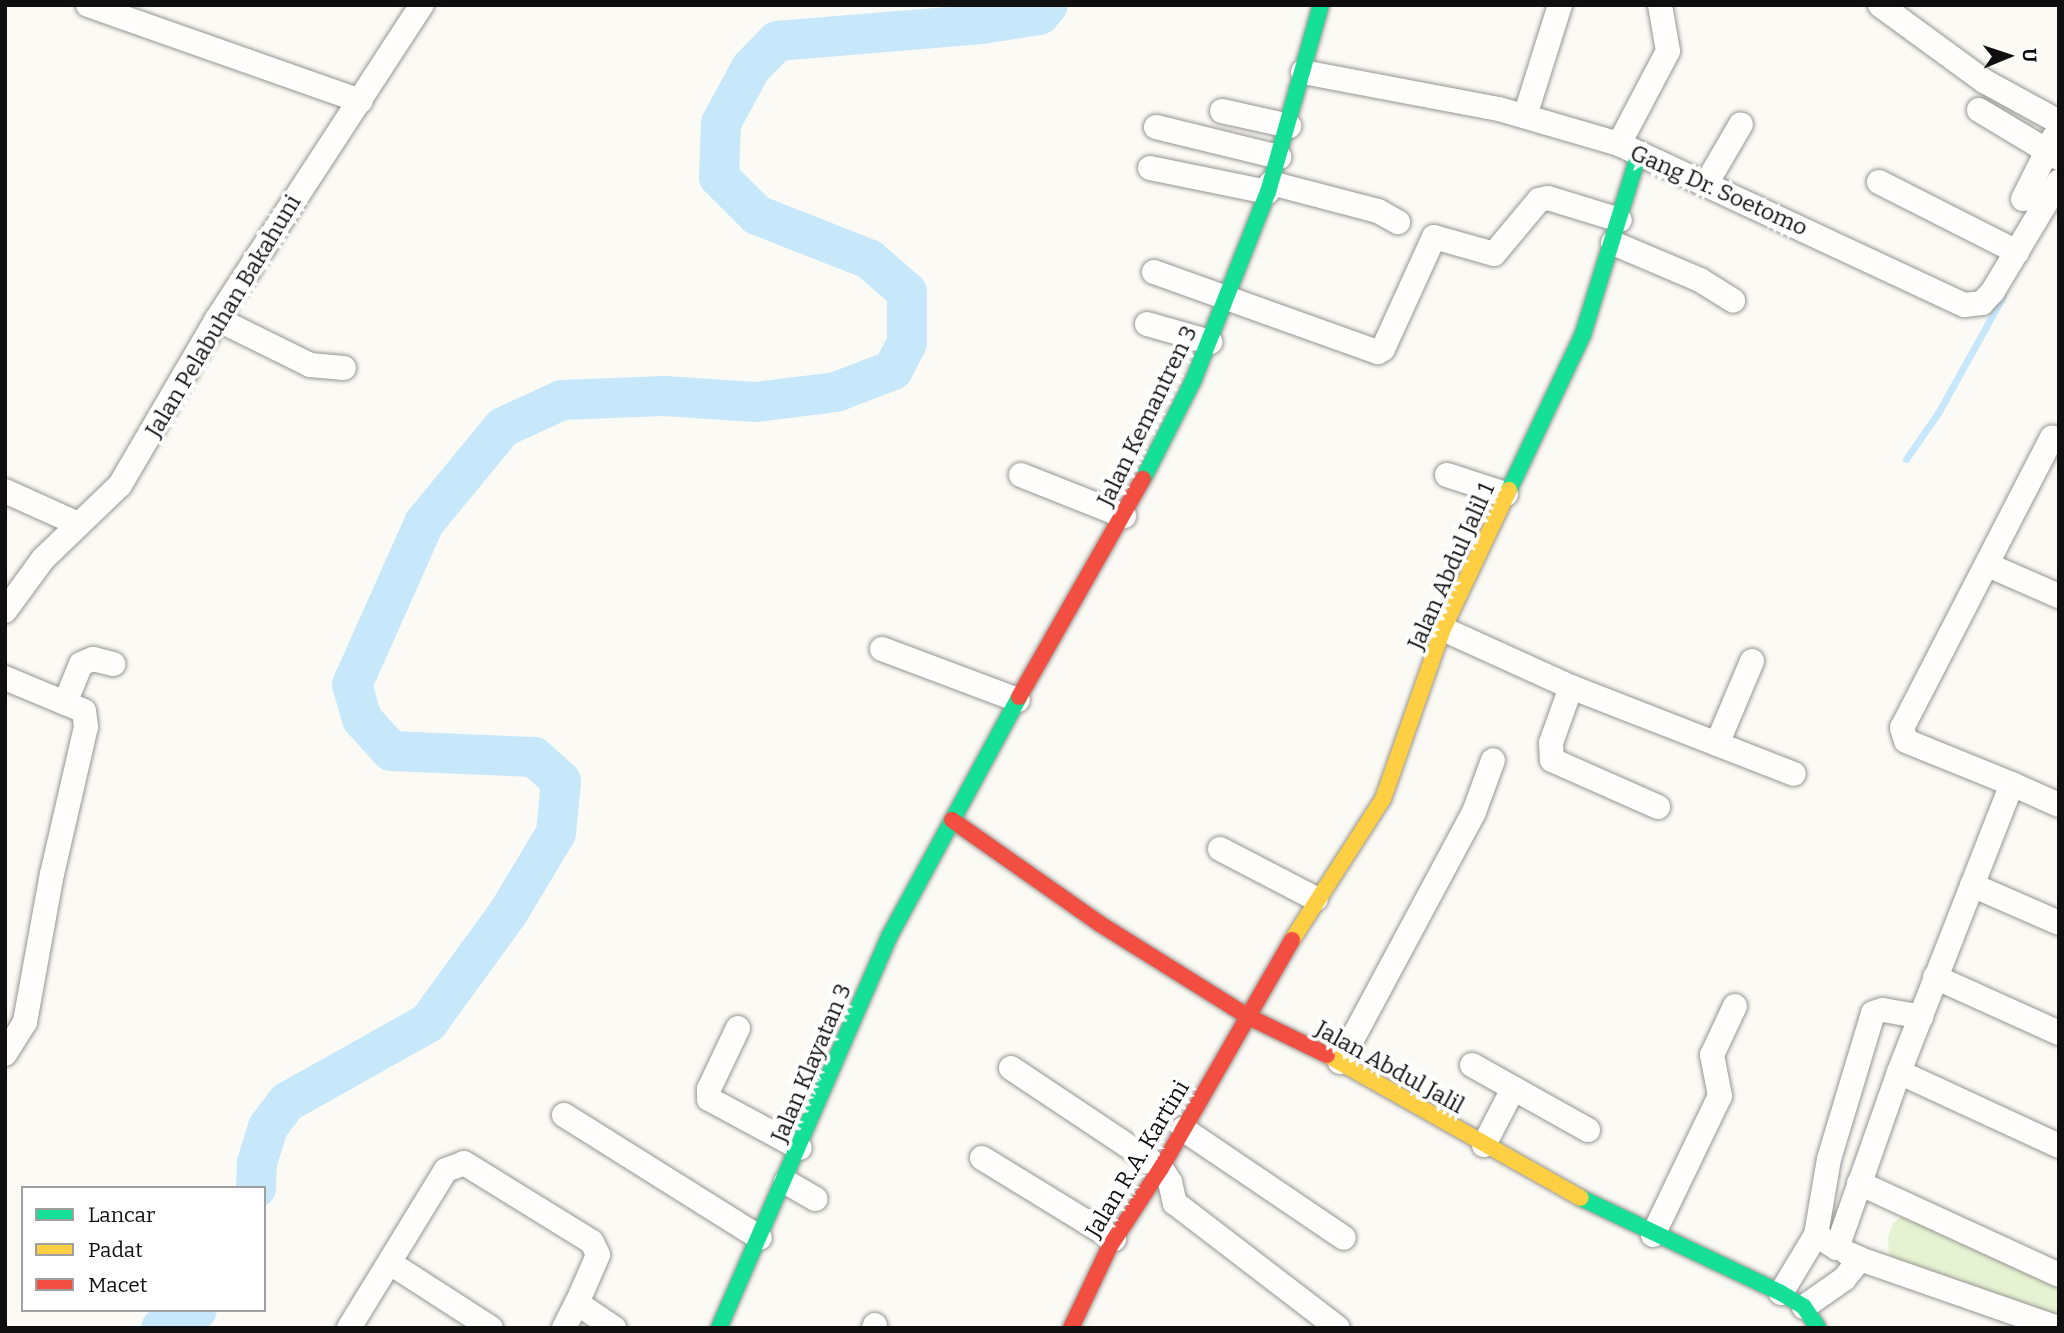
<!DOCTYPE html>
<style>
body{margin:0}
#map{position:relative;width:2064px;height:1333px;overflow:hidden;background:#fcfaf4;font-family:Bitter,serif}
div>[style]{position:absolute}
.green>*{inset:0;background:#e6f3d2}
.stream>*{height:7px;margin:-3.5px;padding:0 3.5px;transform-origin:3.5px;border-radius:3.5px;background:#c7e8fa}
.river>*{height:40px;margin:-20px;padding:0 20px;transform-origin:20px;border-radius:20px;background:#c7e8fa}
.roads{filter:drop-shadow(0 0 2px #969592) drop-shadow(0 0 2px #969592)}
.street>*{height:24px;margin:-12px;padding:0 12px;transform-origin:12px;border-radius:12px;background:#fffefd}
.fast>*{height:16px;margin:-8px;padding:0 8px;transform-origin:8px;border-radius:8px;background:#16e098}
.slow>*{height:16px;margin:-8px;padding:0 8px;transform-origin:8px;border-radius:8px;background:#ffcf43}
.jam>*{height:16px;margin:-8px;padding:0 8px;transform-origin:8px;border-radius:8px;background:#f24e42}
span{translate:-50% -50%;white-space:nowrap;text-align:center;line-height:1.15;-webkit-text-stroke:7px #fff;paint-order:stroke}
.street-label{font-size:23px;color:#0f0f0f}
.frame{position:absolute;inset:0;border:7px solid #0f0f0f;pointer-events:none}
.legend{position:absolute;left:21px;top:1186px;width:245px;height:126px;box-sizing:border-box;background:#fff;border:2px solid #9f9f9f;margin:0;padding:9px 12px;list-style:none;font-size:21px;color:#0f0f0f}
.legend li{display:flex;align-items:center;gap:14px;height:35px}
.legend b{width:35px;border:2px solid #9f9f9f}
.north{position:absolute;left:1973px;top:21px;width:70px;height:70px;-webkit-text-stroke:5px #fff;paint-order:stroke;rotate:88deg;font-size:19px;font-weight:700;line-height:28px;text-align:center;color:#0f0f0f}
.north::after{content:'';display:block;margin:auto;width:24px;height:32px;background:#0f0f0f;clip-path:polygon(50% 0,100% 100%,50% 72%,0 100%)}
</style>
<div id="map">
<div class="green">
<i style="clip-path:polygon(1903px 1216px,2059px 1285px,2059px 1317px,1898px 1264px,1889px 1256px,1888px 1237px,1893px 1223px)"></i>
</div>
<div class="stream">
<i style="left:1906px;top:459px;width:56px;rotate:-55.2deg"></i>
<i style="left:1938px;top:413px;width:134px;rotate:-60.9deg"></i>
</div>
<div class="river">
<i style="left:256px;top:1188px;width:25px;rotate:-88deg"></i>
<i style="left:257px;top:1163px;width:38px;rotate:-73deg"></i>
<i style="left:268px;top:1127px;width:31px;rotate:-53deg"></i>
<i style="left:287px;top:1102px;width:162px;rotate:-29.3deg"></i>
<i style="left:428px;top:1023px;width:136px;rotate:-54deg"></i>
<i style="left:508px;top:913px;width:93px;rotate:-59deg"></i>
<i style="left:556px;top:833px;width:52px;rotate:-84.5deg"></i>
<i style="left:561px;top:781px;width:36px;rotate:-138deg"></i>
<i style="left:534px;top:757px;width:143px;rotate:-177.6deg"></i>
<i style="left:391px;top:751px;width:43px;rotate:-132.2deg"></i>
<i style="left:362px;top:719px;width:35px;rotate:-106deg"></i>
<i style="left:352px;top:685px;width:177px;rotate:-66deg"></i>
<i style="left:424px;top:523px;width:124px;rotate:-50.5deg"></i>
<i style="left:503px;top:427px;width:65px;rotate:-24.6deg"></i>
<i style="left:562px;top:400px;width:102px;rotate:-2.2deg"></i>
<i style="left:664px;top:396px;width:92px;rotate:3.7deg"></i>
<i style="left:756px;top:402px;width:81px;rotate:-7.1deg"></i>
<i style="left:836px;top:392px;width:61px;rotate:-21.1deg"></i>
<i style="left:893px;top:370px;width:30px;rotate:-63deg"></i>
<i style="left:907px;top:343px;width:51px;rotate:-90deg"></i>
<i style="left:907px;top:292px;width:50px;rotate:-139deg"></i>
<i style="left:869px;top:259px;width:120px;rotate:-158.6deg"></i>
<i style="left:757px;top:215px;width:54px;rotate:-135deg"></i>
<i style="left:719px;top:177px;width:54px;rotate:-87.9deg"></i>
<i style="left:721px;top:123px;width:63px;rotate:-61.4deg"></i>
<i style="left:751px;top:68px;width:37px;rotate:-46deg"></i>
<i style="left:777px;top:41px;width:206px;rotate:-4.7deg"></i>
<i style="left:982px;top:24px;width:58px;rotate:-9deg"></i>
<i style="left:1039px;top:15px;width:13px;rotate:-48deg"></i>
<i style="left:161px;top:1328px;width:40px;rotate:-26.6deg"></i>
</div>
<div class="roads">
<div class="street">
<i style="left:88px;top:5px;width:289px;rotate:19.4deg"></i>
<i style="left:1880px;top:5px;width:129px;rotate:36.2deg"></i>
<i style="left:1984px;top:81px;width:85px;rotate:28.7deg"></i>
<i style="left:1303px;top:72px;width:199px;rotate:10.7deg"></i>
<i style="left:1499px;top:109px;width:125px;rotate:16.3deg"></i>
<i style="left:1619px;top:144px;width:381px;rotate:25deg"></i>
<i style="left:1964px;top:305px;width:18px;rotate:-6deg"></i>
<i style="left:1982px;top:303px;width:16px;rotate:-47deg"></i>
<i style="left:1993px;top:291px;width:128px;rotate:-59deg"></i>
<i style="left:1979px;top:110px;width:93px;rotate:31deg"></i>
<i style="left:1222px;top:111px;width:69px;rotate:12.6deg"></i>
<i style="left:1525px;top:116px;width:116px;rotate:-72.5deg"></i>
<i style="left:1156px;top:127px;width:127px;rotate:13.7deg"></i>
<i style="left:1619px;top:144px;width:105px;rotate:-62.2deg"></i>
<i style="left:1668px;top:51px;width:47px;rotate:-99.9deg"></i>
<i style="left:1150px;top:168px;width:120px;rotate:11.5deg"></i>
<i style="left:1879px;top:182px;width:155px;rotate:26.9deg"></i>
<i style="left:1271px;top:183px;width:111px;rotate:14.7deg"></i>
<i style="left:1378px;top:211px;width:23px;rotate:29deg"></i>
<i style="left:1706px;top:184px;width:69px;rotate:-59.7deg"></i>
<i style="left:2023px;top:199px;width:69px;rotate:-63.4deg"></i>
<i style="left:1613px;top:243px;width:95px;rotate:23deg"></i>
<i style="left:1700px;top:280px;width:39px;rotate:32deg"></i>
<i style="left:1154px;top:272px;width:238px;rotate:19.7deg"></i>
<i style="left:1378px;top:352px;width:6px;rotate:-31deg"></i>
<i style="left:1383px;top:349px;width:123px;rotate:-65.5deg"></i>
<i style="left:1434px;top:237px;width:62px;rotate:15.8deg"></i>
<i style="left:1494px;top:254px;width:70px;rotate:-50.2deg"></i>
<i style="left:1539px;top:200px;width:9px;rotate:-13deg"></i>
<i style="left:1548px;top:198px;width:75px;rotate:17deg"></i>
<i style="left:217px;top:319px;width:104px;rotate:26.3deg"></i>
<i style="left:310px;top:365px;width:34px;rotate:5deg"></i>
<i style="left:1147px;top:324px;width:66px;rotate:15.9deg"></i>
<i style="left:1021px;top:475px;width:111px;rotate:21.7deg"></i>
<i style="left:1447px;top:475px;width:62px;rotate:17.9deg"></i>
<i style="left:5px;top:491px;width:80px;rotate:24.3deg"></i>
<i style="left:1988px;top:565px;width:77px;rotate:23.6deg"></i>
<i style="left:5px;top:611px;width:64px;rotate:-53.8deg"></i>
<i style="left:43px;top:559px;width:107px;rotate:-43.9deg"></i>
<i style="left:120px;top:485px;width:192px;rotate:-59.7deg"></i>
<i style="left:217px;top:319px;width:375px;rotate:-56.9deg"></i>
<i style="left:1443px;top:629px;width:141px;rotate:24.4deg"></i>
<i style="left:1571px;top:687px;width:239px;rotate:21.3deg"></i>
<i style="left:882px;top:649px;width:145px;rotate:20.6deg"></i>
<i style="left:5px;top:678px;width:65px;rotate:22.6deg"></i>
<i style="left:65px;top:703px;width:42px;rotate:-67.7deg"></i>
<i style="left:81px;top:664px;width:13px;rotate:-23deg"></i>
<i style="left:93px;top:659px;width:21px;rotate:14deg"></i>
<i style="left:1571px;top:687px;width:59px;rotate:109.7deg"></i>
<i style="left:1551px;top:743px;width:17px;rotate:87deg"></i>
<i style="left:1552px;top:760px;width:116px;rotate:23.9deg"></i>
<i style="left:1717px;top:744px;width:90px;rotate:-67.1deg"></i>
<i style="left:2012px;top:784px;width:114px;rotate:-157.9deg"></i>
<i style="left:1906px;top:741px;width:14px;rotate:-107deg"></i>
<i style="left:1902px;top:728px;width:327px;rotate:-62.7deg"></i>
<i style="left:1220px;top:849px;width:108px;rotate:27.5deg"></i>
<i style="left:1972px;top:885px;width:95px;rotate:23.6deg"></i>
<i style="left:1935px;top:977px;width:136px;rotate:24.3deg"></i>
<i style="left:738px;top:1028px;width:68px;rotate:115.4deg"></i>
<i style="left:709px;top:1089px;width:10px;rotate:90deg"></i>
<i style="left:709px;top:1099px;width:103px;rotate:28.3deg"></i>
<i style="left:5px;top:1054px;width:38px;rotate:-58deg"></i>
<i style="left:25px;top:1022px;width:150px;rotate:-79.7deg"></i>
<i style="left:52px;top:874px;width:151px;rotate:-77deg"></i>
<i style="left:86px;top:727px;width:16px;rotate:-97deg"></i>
<i style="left:84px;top:711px;width:21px;rotate:-157deg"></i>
<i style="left:1340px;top:1062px;width:284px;rotate:-61.8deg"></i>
<i style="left:1474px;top:812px;width:55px;rotate:-69.9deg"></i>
<i style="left:1472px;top:1065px;width:133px;rotate:29.3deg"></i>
<i style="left:1011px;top:1068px;width:180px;rotate:33.7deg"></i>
<i style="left:1161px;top:1168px;width:17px;rotate:57deg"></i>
<i style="left:1170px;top:1182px;width:22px;rotate:77deg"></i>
<i style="left:1175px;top:1203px;width:205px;rotate:37.5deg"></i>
<i style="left:1899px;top:1072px;width:176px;rotate:24.8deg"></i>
<i style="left:564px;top:1115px;width:231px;rotate:32.1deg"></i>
<i style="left:1183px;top:1129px;width:194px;rotate:34.1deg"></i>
<i style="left:1484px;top:1145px;width:63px;rotate:-62.6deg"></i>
<i style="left:982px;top:1158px;width:155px;rotate:31.5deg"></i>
<i style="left:786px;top:1182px;width:34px;rotate:30deg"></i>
<i style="left:1859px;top:1183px;width:220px;rotate:24.7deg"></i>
<i style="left:1653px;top:1235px;width:154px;rotate:-64.3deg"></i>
<i style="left:1720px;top:1096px;width:42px;rotate:-101deg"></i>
<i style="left:1712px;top:1055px;width:54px;rotate:-64.9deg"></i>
<i style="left:1816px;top:1235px;width:77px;rotate:-80.3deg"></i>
<i style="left:1829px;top:1159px;width:152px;rotate:-73.2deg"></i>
<i style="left:1873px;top:1013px;width:10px;rotate:-17deg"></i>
<i style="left:1883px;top:1010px;width:39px;rotate:10deg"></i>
<i style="left:1860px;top:1259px;width:210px;rotate:19.2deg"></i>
<i style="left:390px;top:1263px;width:120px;rotate:32.8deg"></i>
<i style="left:1781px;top:1293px;width:68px;rotate:-58.9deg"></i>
<i style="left:1816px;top:1235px;width:25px;rotate:32deg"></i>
<i style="left:1837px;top:1248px;width:187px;rotate:-70.6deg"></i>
<i style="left:1899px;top:1072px;width:309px;rotate:-68.6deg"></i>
<i style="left:2012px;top:784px;width:51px;rotate:24.1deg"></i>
<i style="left:1804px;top:1307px;width:49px;rotate:-35deg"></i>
<i style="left:1844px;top:1279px;width:26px;rotate:-51deg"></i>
<i style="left:1860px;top:1259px;width:14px;rotate:-155deg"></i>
<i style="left:349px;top:1328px;width:185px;rotate:-58.5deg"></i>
<i style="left:446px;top:1170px;width:19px;rotate:-21deg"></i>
<i style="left:464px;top:1163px;width:150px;rotate:31.7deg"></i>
<i style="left:592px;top:1242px;width:14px;rotate:65deg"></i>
<i style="left:598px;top:1255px;width:52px;rotate:113.6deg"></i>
<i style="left:577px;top:1303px;width:45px;rotate:34deg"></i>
<i style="left:564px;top:1328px;width:28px;rotate:-63deg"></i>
<i style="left:874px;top:1328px;width:3px;rotate:-72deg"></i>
</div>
<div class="fast">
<i style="left:1143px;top:479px;width:110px;rotate:-63deg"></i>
<i style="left:1193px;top:381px;width:203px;rotate:-68.4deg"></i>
<i style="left:1268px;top:192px;width:194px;rotate:-74.2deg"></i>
<i style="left:1509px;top:490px;width:173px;rotate:-64.6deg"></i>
<i style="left:1583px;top:334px;width:189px;rotate:-72.8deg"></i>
<i style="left:1581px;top:1198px;width:221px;rotate:25.4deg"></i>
<i style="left:1781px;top:1293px;width:27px;rotate:31deg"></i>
<i style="left:1804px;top:1307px;width:25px;rotate:56deg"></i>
<i style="left:719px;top:1328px;width:429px;rotate:-66.5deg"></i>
<i style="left:890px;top:935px;width:271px;rotate:-61.5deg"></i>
</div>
<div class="slow">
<i style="left:1292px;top:940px;width:168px;rotate:-57.2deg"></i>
<i style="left:1383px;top:799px;width:180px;rotate:-70.6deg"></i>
<i style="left:1443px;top:629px;width:154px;rotate:-64.6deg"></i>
<i style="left:1327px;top:1055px;width:291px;rotate:29.4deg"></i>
</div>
<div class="jam">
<i style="left:1019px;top:697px;width:251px;rotate:-60.4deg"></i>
<i style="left:952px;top:820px;width:181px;rotate:35.1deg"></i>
<i style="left:1100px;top:924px;width:173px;rotate:32deg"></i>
<i style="left:1247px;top:1016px;width:89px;rotate:26deg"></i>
<i style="left:1071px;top:1328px;width:91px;rotate:-64.6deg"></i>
<i style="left:1110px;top:1246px;width:93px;rotate:-56.8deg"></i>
<i style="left:1161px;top:1168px;width:263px;rotate:-60.1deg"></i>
</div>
</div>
<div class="street-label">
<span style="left:1719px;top:190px;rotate:24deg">Gang Dr. Soetomo</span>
<span style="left:223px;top:316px;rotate:-59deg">Jalan Pelabuhan Bakahuni</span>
<span style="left:1147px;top:416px;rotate:-64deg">Jalan Kemantren 3</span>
<span style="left:1451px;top:566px;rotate:-66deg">Jalan Abdul Jalil 1</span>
<span style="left:811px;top:1063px;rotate:-67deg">Jalan Klayatan 3</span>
<span style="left:1390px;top:1067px;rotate:29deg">Jalan Abdul Jalil</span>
<span style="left:1137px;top:1159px;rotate:-59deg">Jalan R.A. Kartini</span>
</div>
<div class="frame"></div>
<ul class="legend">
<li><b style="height:9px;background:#16e098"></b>Lancar</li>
<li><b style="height:9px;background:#ffcf43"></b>Padat</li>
<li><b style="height:9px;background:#f24e42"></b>Macet</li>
</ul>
<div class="north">U</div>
</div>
